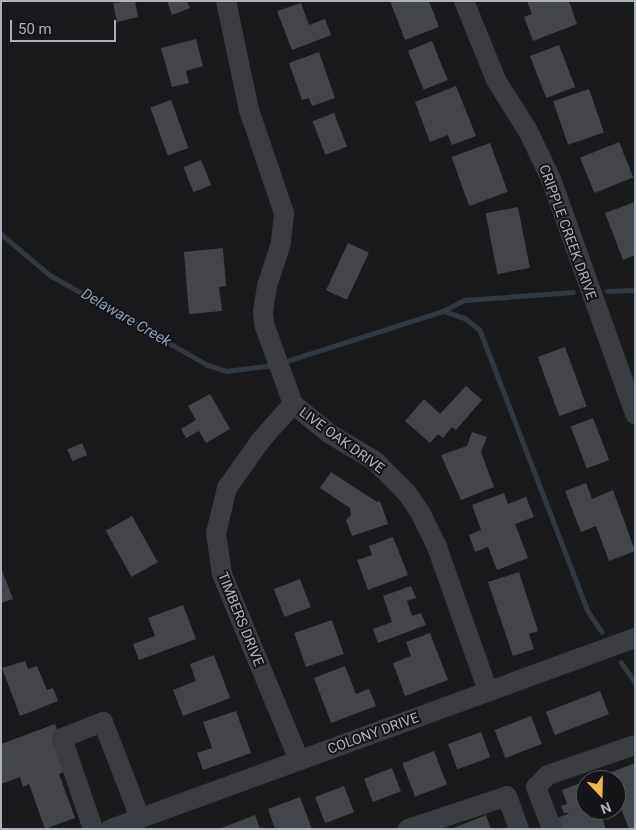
<!DOCTYPE html>
<style>
body{margin:0}
#map{position:relative;width:636px;height:830px;overflow:hidden;background:#1a1a1d;font-family:Roboto,sans-serif}
div>[style]{position:absolute}
.stream>*{height:4.5px;margin:-2.25px;padding:0 2.25px;transform-origin:2.25px;border-radius:2.25px;background:#303941}
.building>*{inset:0;background:#44454a;transform-origin:0 0}
.minor>*{height:20px;margin:-10px;padding:0 10px;transform-origin:10px;border-radius:10px;background:#3b3c42}
span{translate:-50% -50%;white-space:nowrap;text-align:center;line-height:1.15;-webkit-text-stroke:4px #151518;paint-order:stroke}
.street-label{font-size:14px;color:#adb1bc}
.water-label{font-size:15px;color:#859eb6;font-style:italic}
.frame{position:absolute;inset:0;border:2px solid #adb1bc;pointer-events:none}
.north{position:absolute;left:576px;top:770px;width:50px;height:50px;box-sizing:border-box;background:#151518;border:1px solid #52535a;border-radius:50%;rotate:159deg;font-size:14px;font-weight:700;line-height:20px;text-align:center;color:#adb1bc}
.north::after{content:'';display:block;margin:auto;width:18px;height:22px;background:#f2b93d;clip-path:polygon(50% 0,100% 100%,50% 72%,0 100%)}
.scale{position:absolute;left:10px;top:20px;width:106px;height:22px;box-sizing:border-box;border:2px solid #adb1bc;border-top:0;padding-left:6px;font-size:15px;line-height:18px;white-space:nowrap;color:#adb1bc;-webkit-text-stroke:4px #151518;paint-order:stroke}
</style>
<div id="map">
<div class="stream">
<i style="left:1px;top:234px;width:64px;rotate:39.9deg"></i>
<i style="left:50px;top:275px;width:182px;rotate:29.7deg"></i>
<i style="left:208px;top:365px;width:19px;rotate:18deg"></i>
<i style="left:226px;top:371px;width:48px;rotate:-7.1deg"></i>
<i style="left:607px;top:291px;width:28px;rotate:-2deg"></i>
<i style="left:443px;top:311px;width:25px;rotate:-27deg"></i>
<i style="left:465px;top:300px;width:108px;rotate:-4.2deg"></i>
<i style="left:284px;top:362px;width:167px;rotate:-17.8deg"></i>
<i style="left:443px;top:311px;width:23px;rotate:18deg"></i>
<i style="left:465px;top:318px;width:19px;rotate:39deg"></i>
<i style="left:480px;top:330px;width:301px;rotate:69deg"></i>
<i style="left:588px;top:611px;width:25px;rotate:56deg"></i>
<i style="left:621px;top:662px;width:24px;rotate:55deg"></i>
</div>
<div class="building">
<i style="clip-path:polygon(135px 1px,138px 17px,117px 22px,113px 3px)"></i>
<i style="clip-path:polygon(167px 1px,187px 1px,190px 8px,172px 15px)"></i>
<i style="clip-path:polygon(390px 1px,429px 1px,439px 27px,405px 40px)"></i>
<i style="clip-path:polygon(527px 1px,569px 1px,577px 24px,533px 41px,524px 17px,532px 14px)"></i>
<i style="clip-path:polygon(301px 3px,309px 25px,325px 19px,331px 35px,292px 50px,277px 11px)"></i>
<i style="clip-path:polygon(196px 39px,203px 66px,186px 71px,189px 83px,172px 87px,161px 48px)"></i>
<i style="left:432px;top:41px;width:42px;height:26px;rotate:68deg"></i>
<i style="left:559px;top:45px;width:45px;height:31px;rotate:69deg"></i>
<i style="clip-path:polygon(319px 52px,335px 98px,312px 106px,309px 98px,302px 100px,289px 63px)"></i>
<i style="clip-path:polygon(456px 86px,476px 136px,452px 145px,448px 135px,430px 142px,415px 102px)"></i>
<i style="left:589px;top:89px;width:46px;height:38px;rotate:71deg"></i>
<i style="left:171px;top:100px;width:51px;height:22px;rotate:70deg"></i>
<i style="left:334px;top:113px;width:36px;height:23px;rotate:69deg"></i>
<i style="left:619px;top:142px;width:38px;height:42px;rotate:68deg"></i>
<i style="left:490px;top:143px;width:52px;height:41px;rotate:70deg"></i>
<i style="left:201px;top:160px;width:27px;height:19px;rotate:68deg"></i>
<i style="clip-path:polygon(635px 202px,635px 255px,623px 260px,605px 213px)"></i>
<i style="left:518px;top:207px;width:62px;height:33px;rotate:79deg"></i>
<i style="left:348px;top:243px;width:23px;height:52px;rotate:25deg"></i>
<i style="clip-path:polygon(223px 248px,226px 286px,219px 287px,222px 311px,189px 314px,184px 252px)"></i>
<i style="left:565px;top:347px;width:63px;height:29px;rotate:70deg"></i>
<i style="clip-path:polygon(466px 386px,482px 400px,456px 430px,452px 427px,443px 438px,438px 434px,430px 443px,405px 421px,424px 399px,440px 414px)"></i>
<i style="clip-path:polygon(210px 394px,230px 429px,206px 443px,199px 431px,186px 438px,181px 429px,196px 420px,188px 406px)"></i>
<i style="left:593px;top:418px;width:45px;height:24px;rotate:69deg"></i>
<i style="clip-path:polygon(472px 432px,487px 437px,481px 452px,494px 487px,461px 500px,441px 455px,467px 446px)"></i>
<i style="left:82px;top:443px;width:13px;height:16px;rotate:67deg"></i>
<i style="clip-path:polygon(331px 472px,377px 502px,380px 501px,388px 524px,352px 536px,346px 520px,351px 515px,350px 508px,320px 488px)"></i>
<i style="clip-path:polygon(586px 483px,592px 499px,613px 490px,635px 551px,609px 561px,596px 526px,581px 532px,565px 491px)"></i>
<i style="clip-path:polygon(504px 493px,508px 504px,526px 497px,534px 517px,515px 524px,528px 558px,497px 570px,488px 547px,475px 552px,469px 535px,481px 530px,472px 505px)"></i>
<i style="left:132px;top:516px;width:53px;height:30px;rotate:61deg"></i>
<i style="clip-path:polygon(393px 537px,408px 575px,368px 590px,357px 560px,372px 555px,369px 546px)"></i>
<i style="clip-path:polygon(1px 568px,13px 599px,1px 603px)"></i>
<i style="clip-path:polygon(519px 572px,538px 631px,529px 634px,534px 649px,513px 656px,488px 582px)"></i>
<i style="left:300px;top:579px;width:30px;height:28px;rotate:69deg"></i>
<i style="clip-path:polygon(411px 586px,416px 598px,407px 601px,412px 616px,421px 613px,426px 625px,378px 643px,373px 629px,392px 622px,383px 596px)"></i>
<i style="clip-path:polygon(183px 605px,196px 639px,139px 660px,133px 644px,155px 636px,148px 618px)"></i>
<i style="left:332px;top:620px;width:36px;height:40px;rotate:71deg"></i>
<i style="clip-path:polygon(430px 633px,448px 680px,405px 696px,393px 663px,411px 656px,406px 642px)"></i>
<i style="clip-path:polygon(214px 655px,230px 698px,183px 716px,173px 690px,196px 681px,190px 664px)"></i>
<i style="clip-path:polygon(25px 661px,28px 669px,37px 666px,47px 690px,53px 688px,58px 701px,20px 716px,2px 668px)"></i>
<i style="clip-path:polygon(345px 666px,356px 694px,369px 689px,376px 706px,331px 723px,314px 678px)"></i>
<i style="left:600px;top:691px;width:25px;height:58px;rotate:69deg"></i>
<i style="clip-path:polygon(236px 711px,251px 753px,203px 770px,197px 753px,212px 748px,203px 722px)"></i>
<i style="left:531px;top:716px;width:30px;height:39px;rotate:69deg"></i>
<i style="clip-path:polygon(55px 724px,71px 769px,59px 774px,75px 818px,45px 829px,29px 784px,23px 787px,20px 777px,1px 784px,1px 744px)"></i>
<i style="left:481px;top:732px;width:27px;height:35px;rotate:70deg"></i>
<i style="left:434px;top:751px;width:36px;height:34px;rotate:69deg"></i>
<i style="clip-path:polygon(635px 763px,635px 829px,629px 829px,619px 803px,616px 804px,616px 780px,591px 780px)"></i>
<i style="left:392px;top:768px;width:25px;height:30px;rotate:69deg"></i>
<i style="clip-path:polygon(586px 781px,586px 810px,599px 810px,606px 829px,562px 829px,557px 818px,570px 813px,564px 813px,561px 806px,567px 804px,562px 790px)"></i>
<i style="left:344px;top:786px;width:28px;height:31px;rotate:69deg"></i>
<i style="clip-path:polygon(300px 797px,312px 829px,275px 829px,268px 809px)"></i>
<i style="clip-path:polygon(255px 815px,260px 829px,219px 829px)"></i>
<i style="clip-path:polygon(486px 815px,491px 829px,451px 829px)"></i>
</div>
<div class="minor">
<i style="left:226px;top:1px;width:111px;rotate:78.1deg"></i>
<i style="left:249px;top:110px;width:109px;rotate:71.2deg"></i>
<i style="left:284px;top:213px;width:30px;rotate:96deg"></i>
<i style="left:281px;top:243px;width:45px;rotate:108deg"></i>
<i style="left:267px;top:286px;width:26px;rotate:99deg"></i>
<i style="left:263px;top:312px;width:12px;rotate:85deg"></i>
<i style="left:264px;top:324px;width:85px;rotate:70.1deg"></i>
<i style="left:293px;top:404px;width:48px;rotate:39deg"></i>
<i style="left:330px;top:434px;width:52px;rotate:31deg"></i>
<i style="left:375px;top:461px;width:45px;rotate:45deg"></i>
<i style="left:407px;top:493px;width:23px;rotate:56deg"></i>
<i style="left:420px;top:512px;width:39px;rotate:64deg"></i>
<i style="left:437px;top:547px;width:153px;rotate:70.5deg"></i>
<i style="left:464px;top:1px;width:85px;rotate:67.9deg"></i>
<i style="left:496px;top:80px;width:60px;rotate:57.9deg"></i>
<i style="left:528px;top:131px;width:53px;rotate:64.4deg"></i>
<i style="left:551px;top:179px;width:250px;rotate:70.3deg"></i>
<i style="left:293px;top:404px;width:48px;rotate:131.6deg"></i>
<i style="left:261px;top:440px;width:59px;rotate:125.3deg"></i>
<i style="left:227px;top:488px;width:46px;rotate:103.7deg"></i>
<i style="left:216px;top:533px;width:41px;rotate:81.7deg"></i>
<i style="left:222px;top:574px;width:201px;rotate:67.5deg"></i>
<i style="left:93px;top:829px;width:96px;rotate:-108.8deg"></i>
<i style="left:62px;top:738px;width:44px;rotate:-21.3deg"></i>
<i style="left:103px;top:722px;width:103px;rotate:68.9deg"></i>
<i style="left:111px;top:829px;width:558px;rotate:-20.03deg"></i>
<i style="left:408px;top:829px;width:104px;rotate:-18.4deg"></i>
<i style="left:507px;top:796px;width:35px;rotate:70deg"></i>
<i style="left:552px;top:829px;width:45px;rotate:-110.9deg"></i>
<i style="left:536px;top:787px;width:17px;rotate:-45deg"></i>
<i style="left:548px;top:775px;width:92px;rotate:-19deg"></i>
</div>
<div class="street-label">
<span style="left:568px;top:232px;rotate:70deg">CRIPPLE CREEK DRIVE</span>
<span style="left:342px;top:440px;rotate:36deg">LIVE OAK DRIVE</span>
<span style="left:241px;top:619px;rotate:68deg">TIMBERS DRIVE</span>
<span style="left:373px;top:733px;rotate:-20deg">COLONY DRIVE</span>
</div>
<div class="water-label">
<span style="left:126px;top:318px;rotate:30deg">Delaware Creek</span>
</div>
<div class="frame"></div>
<div class="north">N</div>
<div class="scale">50 m</div>
</div>
